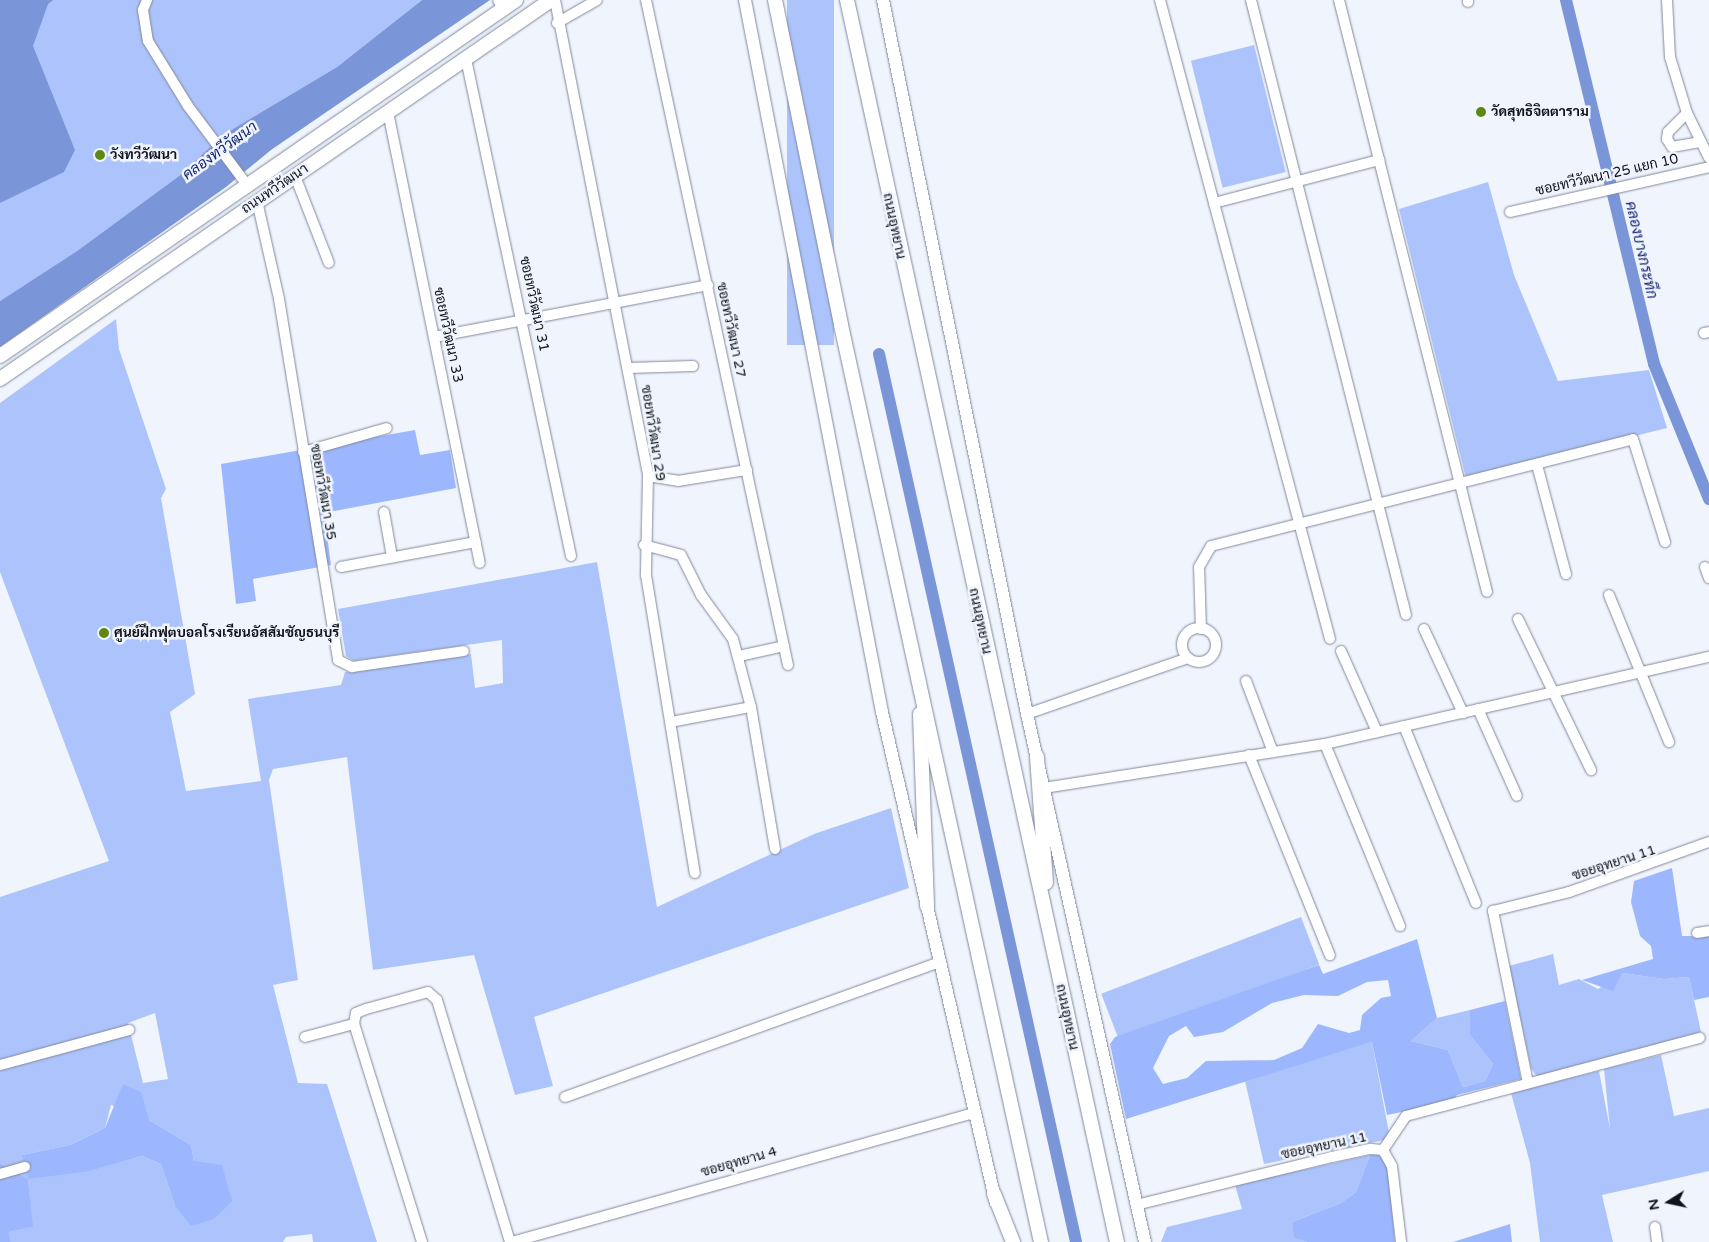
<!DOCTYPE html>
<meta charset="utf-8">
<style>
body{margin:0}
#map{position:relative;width:1709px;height:1242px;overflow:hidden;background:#f0f4fd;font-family:"Varela Round",Sarabun,sans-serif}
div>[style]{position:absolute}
.green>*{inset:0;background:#adc3fb;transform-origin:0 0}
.forest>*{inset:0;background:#9cb7fe}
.water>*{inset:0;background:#7b95d9}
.canal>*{height:12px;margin:-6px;padding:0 6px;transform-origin:6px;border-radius:6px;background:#7b95d9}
.roads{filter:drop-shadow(0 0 1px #80889c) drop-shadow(0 0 1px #80889c)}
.minor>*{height:10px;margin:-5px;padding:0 5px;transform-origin:5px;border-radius:5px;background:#fff}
.minor>.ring{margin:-5px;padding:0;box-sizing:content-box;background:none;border:10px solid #fff;border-radius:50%}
.tertiary>*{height:12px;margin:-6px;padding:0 6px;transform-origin:6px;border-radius:6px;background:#fff}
.secondary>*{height:14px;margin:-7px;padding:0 7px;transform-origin:7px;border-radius:7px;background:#fff}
.dots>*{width:14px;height:14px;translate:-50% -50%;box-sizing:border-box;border:2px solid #f0f4fd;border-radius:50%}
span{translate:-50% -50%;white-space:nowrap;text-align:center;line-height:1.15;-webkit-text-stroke:5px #f0f4fd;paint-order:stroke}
.poi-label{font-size:14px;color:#11141b;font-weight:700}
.left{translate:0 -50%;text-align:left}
.street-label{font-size:14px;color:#11141b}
.water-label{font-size:15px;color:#152574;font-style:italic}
.north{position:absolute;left:1644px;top:1177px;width:50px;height:50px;-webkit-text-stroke:4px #f0f4fd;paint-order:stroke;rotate:260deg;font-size:14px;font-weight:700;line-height:20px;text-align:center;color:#11141b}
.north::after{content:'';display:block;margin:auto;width:18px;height:22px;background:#11141b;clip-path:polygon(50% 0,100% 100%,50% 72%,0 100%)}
</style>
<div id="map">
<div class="green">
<i style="clip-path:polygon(0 0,422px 0,337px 67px,223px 135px,179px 176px,77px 251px,0 301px)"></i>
<i style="left:787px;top:0;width:47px;height:345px"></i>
<i style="left:1254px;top:45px;width:131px;height:65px;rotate:76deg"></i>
<i style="clip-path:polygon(1488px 182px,1514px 275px,1558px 381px,1649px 370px,1667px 428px,1466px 478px,1399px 209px)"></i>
<i style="clip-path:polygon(evenodd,116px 319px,119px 349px,166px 489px,161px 498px,195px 694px,170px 712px,186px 791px,261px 781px,248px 699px,341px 685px,345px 672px,471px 654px,475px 688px,503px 683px,502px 640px,354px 661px,346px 656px,338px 609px,597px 562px,657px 907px,814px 834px,891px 808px,909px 888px,534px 1017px,553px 1086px,515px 1095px,474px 955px,373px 970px,347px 757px,273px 769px,269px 780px,298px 980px,273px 985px,298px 1083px,327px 1084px,377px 1242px,313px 1242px,312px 1234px,286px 1237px,283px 1242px,11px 1242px,9px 1232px,32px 1227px,28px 1179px,0 1163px,0 897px,109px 861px,0 572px,0 403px,116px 319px,155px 1013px,168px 1079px,143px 1083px,128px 1023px,155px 1013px,116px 319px,111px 1105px,149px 1120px,191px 1145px,194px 1161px,175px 1206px,161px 1164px,142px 1156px,89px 1171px,22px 1155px,70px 1145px,105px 1128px,111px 1105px)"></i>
<i style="left:1301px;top:917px;width:51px;height:214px;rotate:69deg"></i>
<i style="clip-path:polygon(1553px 954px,1559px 985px,1579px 979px,1598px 989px,1622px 973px,1664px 979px,1689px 977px,1701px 1032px,1537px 1077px,1531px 1068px,1509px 966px)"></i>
<i style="clip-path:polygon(1470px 1010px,1470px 1035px,1493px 1064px,1485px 1081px,1463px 1087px,1448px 1050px,1411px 1041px,1437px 1018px)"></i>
<i style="clip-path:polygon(1372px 1042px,1389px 1133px,1385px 1140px,1264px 1164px,1245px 1081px)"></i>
<i style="clip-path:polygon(1661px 1055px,1674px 1116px,1709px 1108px,1709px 1171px,1602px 1195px,1613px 1242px,1540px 1242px,1530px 1163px,1511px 1093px,1599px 1071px,1610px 1129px,1604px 1069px)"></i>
<i style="clip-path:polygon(1370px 1155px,1356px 1192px,1341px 1203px,1292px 1222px,1295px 1238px,1307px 1242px,1161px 1242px,1167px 1227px,1242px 1209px,1235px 1185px)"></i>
</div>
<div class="forest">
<i style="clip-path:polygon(415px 430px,420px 455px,450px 450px,456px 488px,324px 513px,331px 565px,253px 579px,256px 601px,236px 604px,221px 464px)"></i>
<i style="clip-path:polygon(1672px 868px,1682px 936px,1709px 936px,1709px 997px,1694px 1000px,1689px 977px,1664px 979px,1622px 973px,1613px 991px,1582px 980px,1653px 959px,1651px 946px,1640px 936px,1631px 902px,1634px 881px)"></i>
<i style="clip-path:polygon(evenodd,1417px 939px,1437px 1018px,1411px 1041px,1448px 1050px,1463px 1087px,1485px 1081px,1493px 1064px,1470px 1035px,1470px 1010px,1505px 1001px,1521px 1079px,1457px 1095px,1452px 1102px,1387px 1115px,1372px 1042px,1126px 1119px,1110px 1044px,1115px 1037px,1319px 965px,1323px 974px,1417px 939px,1388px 980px,1391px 996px,1381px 998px,1362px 1015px,1360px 1030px,1349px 1033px,1318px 1024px,1302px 1048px,1274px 1060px,1206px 1061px,1187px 1078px,1163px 1084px,1153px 1068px,1169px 1036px,1186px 1026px,1194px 1037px,1223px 1032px,1272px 1003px,1304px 995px,1338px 996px,1367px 982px,1388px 980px)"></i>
<i style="clip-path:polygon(123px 1084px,141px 1092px,149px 1120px,191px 1145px,194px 1161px,222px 1165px,232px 1201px,214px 1219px,191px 1226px,175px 1206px,161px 1164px,142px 1156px,90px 1171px,28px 1179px,33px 1227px,9px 1232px,11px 1242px,0 1242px,0 1163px,28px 1179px,22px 1155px,70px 1145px,105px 1128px)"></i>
<i style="clip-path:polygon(1377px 1154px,1385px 1160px,1389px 1175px,1395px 1242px,1307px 1242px,1294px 1238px,1292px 1222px,1341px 1203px,1356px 1192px,1370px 1155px)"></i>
<i style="clip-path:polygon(1510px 1224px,1512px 1242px,1453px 1242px)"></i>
</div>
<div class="water">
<i style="clip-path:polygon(0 0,53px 0,48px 4px,33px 46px,75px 150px,64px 172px,0 203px)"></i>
<i style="clip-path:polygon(422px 0,490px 0,271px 150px,226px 187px,0 347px,0 301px,77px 251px,179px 176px,223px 135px,337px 67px)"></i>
</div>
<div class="canal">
<i style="left:1566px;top:0;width:374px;rotate:76.4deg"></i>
<i style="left:1654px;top:364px;width:146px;rotate:67.8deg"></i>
<i style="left:879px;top:354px;width:910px;rotate:77.49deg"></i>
</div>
<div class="roads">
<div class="minor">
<i style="left:147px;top:0;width:11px;rotate:112deg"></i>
<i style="left:143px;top:10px;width:31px;rotate:81deg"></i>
<i style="left:148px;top:41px;width:76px;rotate:58.4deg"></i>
<i style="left:188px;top:106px;width:99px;rotate:53.2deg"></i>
<i style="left:498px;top:0;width:10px;rotate:61deg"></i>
<i style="left:555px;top:0;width:485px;rotate:78.9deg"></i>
<i style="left:648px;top:476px;width:99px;rotate:91.2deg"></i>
<i style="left:646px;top:575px;width:302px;rotate:80.7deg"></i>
<i style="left:646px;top:0;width:680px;rotate:77.95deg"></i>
<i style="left:1160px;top:0;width:661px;rotate:75.1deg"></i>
<i style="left:1251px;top:0;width:634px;rotate:75.85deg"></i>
<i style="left:1339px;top:0;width:610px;rotate:75.96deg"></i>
<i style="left:1468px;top:0;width:2px;rotate:90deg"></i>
<i style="left:1667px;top:0;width:57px;rotate:87deg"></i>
<i style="left:1670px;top:57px;width:59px;rotate:73.1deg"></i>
<i style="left:1687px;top:113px;width:27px;rotate:135deg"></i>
<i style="left:1668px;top:132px;width:7px;rotate:98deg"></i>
<i style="left:1667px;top:139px;width:9px;rotate:58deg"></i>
<i style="left:1672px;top:147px;width:28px;rotate:-10deg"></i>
<i style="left:557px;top:23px;width:46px;rotate:-29.9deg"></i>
<i style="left:466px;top:59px;width:508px;rotate:78.07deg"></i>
<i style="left:388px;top:112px;width:460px;rotate:78.5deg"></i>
<i style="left:1687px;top:113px;width:50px;rotate:63.9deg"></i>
<i style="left:295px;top:176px;width:93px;rotate:68.7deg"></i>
<i style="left:257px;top:201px;width:100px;rotate:77.3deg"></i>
<i style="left:279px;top:299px;width:366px;rotate:80.7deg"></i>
<i style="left:338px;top:660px;width:16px;rotate:27deg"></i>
<i style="left:352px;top:667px;width:113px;rotate:-8.1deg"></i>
<i style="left:1214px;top:203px;width:171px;rotate:-14.6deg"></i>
<i style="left:1510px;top:212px;width:204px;rotate:-12.7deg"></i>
<i style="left:1704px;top:333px;width:5px;rotate:-11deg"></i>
<i style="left:434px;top:337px;width:279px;rotate:-10.7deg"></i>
<i style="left:628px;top:368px;width:65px;rotate:-1.8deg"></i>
<i style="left:303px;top:452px;width:87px;rotate:-15.9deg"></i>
<i style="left:1537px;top:465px;width:113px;rotate:75.1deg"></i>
<i style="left:648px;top:476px;width:30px;rotate:9deg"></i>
<i style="left:678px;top:481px;width:70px;rotate:-9.1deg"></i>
<i style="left:384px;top:512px;width:46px;rotate:79.9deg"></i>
<i style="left:644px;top:545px;width:38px;rotate:15deg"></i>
<i style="left:681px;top:555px;width:45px;rotate:63.4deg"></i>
<i style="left:701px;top:595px;width:54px;rotate:54deg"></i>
<i style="left:733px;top:639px;width:70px;rotate:75.2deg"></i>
<i style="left:751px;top:707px;width:144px;rotate:80.4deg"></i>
<i style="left:341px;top:567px;width:137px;rotate:-10.5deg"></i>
<i style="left:1705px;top:567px;width:12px;rotate:70deg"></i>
<i style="left:1609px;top:595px;width:159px;rotate:67.8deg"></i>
<i style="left:1518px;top:619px;width:168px;rotate:64.2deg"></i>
<i class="ring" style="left:1182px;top:628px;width:24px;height:24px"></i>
<i style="left:1201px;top:629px;width:62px;rotate:-91.8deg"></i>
<i style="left:1199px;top:567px;width:24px;rotate:-60deg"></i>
<i style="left:1211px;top:546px;width:435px;rotate:-14.2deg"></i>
<i style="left:1633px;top:439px;width:108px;rotate:72.7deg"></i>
<i style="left:1424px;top:629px;width:93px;rotate:65.1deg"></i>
<i style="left:1341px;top:651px;width:89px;rotate:66deg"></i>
<i style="left:739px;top:656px;width:46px;rotate:-12.5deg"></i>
<i style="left:1246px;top:681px;width:76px;rotate:69.2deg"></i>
<i style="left:1478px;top:709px;width:95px;rotate:65.9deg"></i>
<i style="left:1027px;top:714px;width:170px;rotate:-19.2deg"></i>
<i style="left:671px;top:722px;width:81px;rotate:-10.6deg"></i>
<i style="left:1404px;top:726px;width:191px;rotate:67.9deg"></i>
<i style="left:1325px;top:744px;width:197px;rotate:67.6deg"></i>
<i style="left:1249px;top:755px;width:216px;rotate:68deg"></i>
<i style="left:1044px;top:788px;width:284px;rotate:-8.9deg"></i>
<i style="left:1325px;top:744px;width:394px;rotate:-12.8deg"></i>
<i style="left:1697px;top:933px;width:12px;rotate:-9deg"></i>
<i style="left:305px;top:1037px;width:51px;rotate:-14.9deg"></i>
<i style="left:0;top:1065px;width:134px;rotate:-15.2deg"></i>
<i style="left:1528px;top:1083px;width:176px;rotate:-101.5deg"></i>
<i style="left:1493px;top:911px;width:78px;rotate:-14deg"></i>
<i style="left:1569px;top:892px;width:149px;rotate:-19.7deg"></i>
<i style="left:565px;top:1097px;width:399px;rotate:-19.8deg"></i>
<i style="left:1383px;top:1150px;width:18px;rotate:61deg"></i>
<i style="left:1392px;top:1166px;width:77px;rotate:83.2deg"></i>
<i style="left:0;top:1174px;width:26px;rotate:-16deg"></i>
<i style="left:1136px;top:1205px;width:202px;rotate:-13.8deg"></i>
<i style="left:1332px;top:1157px;width:40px;rotate:-12deg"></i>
<i style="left:1371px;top:1149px;width:12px;rotate:5deg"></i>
<i style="left:1383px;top:1150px;width:41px;rotate:-55.9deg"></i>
<i style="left:1406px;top:1116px;width:304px;rotate:-14.9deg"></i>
<i style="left:1655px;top:1227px;width:15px;rotate:82deg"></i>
<i style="left:422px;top:1242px;width:228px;rotate:-107.3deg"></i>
<i style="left:354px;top:1024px;width:11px;rotate:-80deg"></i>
<i style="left:356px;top:1013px;width:11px;rotate:-22deg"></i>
<i style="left:366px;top:1009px;width:64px;rotate:-15.3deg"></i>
<i style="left:428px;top:992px;width:12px;rotate:42deg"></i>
<i style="left:437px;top:1000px;width:253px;rotate:73.2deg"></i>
<i style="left:512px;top:1242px;width:481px;rotate:-15.6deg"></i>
</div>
<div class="tertiary">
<i style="left:745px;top:0;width:725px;rotate:79.11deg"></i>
<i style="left:882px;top:712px;width:504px;rotate:76.93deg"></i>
<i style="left:883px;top:0;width:728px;rotate:78.6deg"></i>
<i style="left:1027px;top:714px;width:541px;rotate:77.4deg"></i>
</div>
<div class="secondary">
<i style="left:775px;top:0;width:332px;rotate:78.5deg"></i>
<i style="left:841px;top:325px;width:939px;rotate:77.7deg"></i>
<i style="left:847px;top:0;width:1271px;rotate:77.74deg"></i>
<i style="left:0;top:356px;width:627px;rotate:-34.6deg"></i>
<i style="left:0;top:379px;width:669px;rotate:-34.52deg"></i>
<i style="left:920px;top:714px;width:192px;rotate:87.9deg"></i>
<i style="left:1037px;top:757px;width:126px;rotate:85.9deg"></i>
<i style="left:994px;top:1194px;width:52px;rotate:68.4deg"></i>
</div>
</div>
<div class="dots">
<i style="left:1481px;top:112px;background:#5f8813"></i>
<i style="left:100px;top:155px;background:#5f8813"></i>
<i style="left:104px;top:633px;background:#5f8813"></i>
</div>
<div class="poi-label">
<span class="left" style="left:1491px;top:112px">วัดสุทธิจิตตาราม</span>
<span class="left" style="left:110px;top:155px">วังทวีวัฒนา</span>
<span class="left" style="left:114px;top:633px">ศูนย์ฝึกฟุตบอลโรงเรียนอัสสัมชัญธนบุรี</span>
</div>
<div class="street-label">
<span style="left:1607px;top:175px;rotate:-13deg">ซอยทวีวัฒนา 25 แยก 10</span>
<span style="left:275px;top:189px;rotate:-34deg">ถนนทวีวัฒนา</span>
<span style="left:894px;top:226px;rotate:78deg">ถนนอุทยาน</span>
<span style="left:534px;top:304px;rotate:78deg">ซอยทวีวัฒนา 31</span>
<span style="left:731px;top:330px;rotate:78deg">ซอยทวีวัฒนา 27</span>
<span style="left:448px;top:335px;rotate:78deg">ซอยทวีวัฒนา 33</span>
<span style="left:653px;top:433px;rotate:81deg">ซอยทวีวัฒนา 29</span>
<span style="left:323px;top:492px;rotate:80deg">ซอยทวีวัฒนา 35</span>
<span style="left:980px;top:621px;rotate:78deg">ถนนอุทยาน</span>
<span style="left:1614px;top:863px;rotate:-18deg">ซอยอุทยาน 11</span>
<span style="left:1067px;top:1017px;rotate:78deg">ถนนอุทยาน</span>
<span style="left:1324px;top:1146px;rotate:-12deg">ซอยอุทยาน 11</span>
<span style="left:739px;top:1162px;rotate:-16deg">ซอยอุทยาน 4</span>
</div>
<div class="water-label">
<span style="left:220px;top:151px;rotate:-36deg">คลองทวีวัฒนา</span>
<span style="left:1641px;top:250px;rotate:77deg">คลองบางกระทึก</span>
</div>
<div class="north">N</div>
</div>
